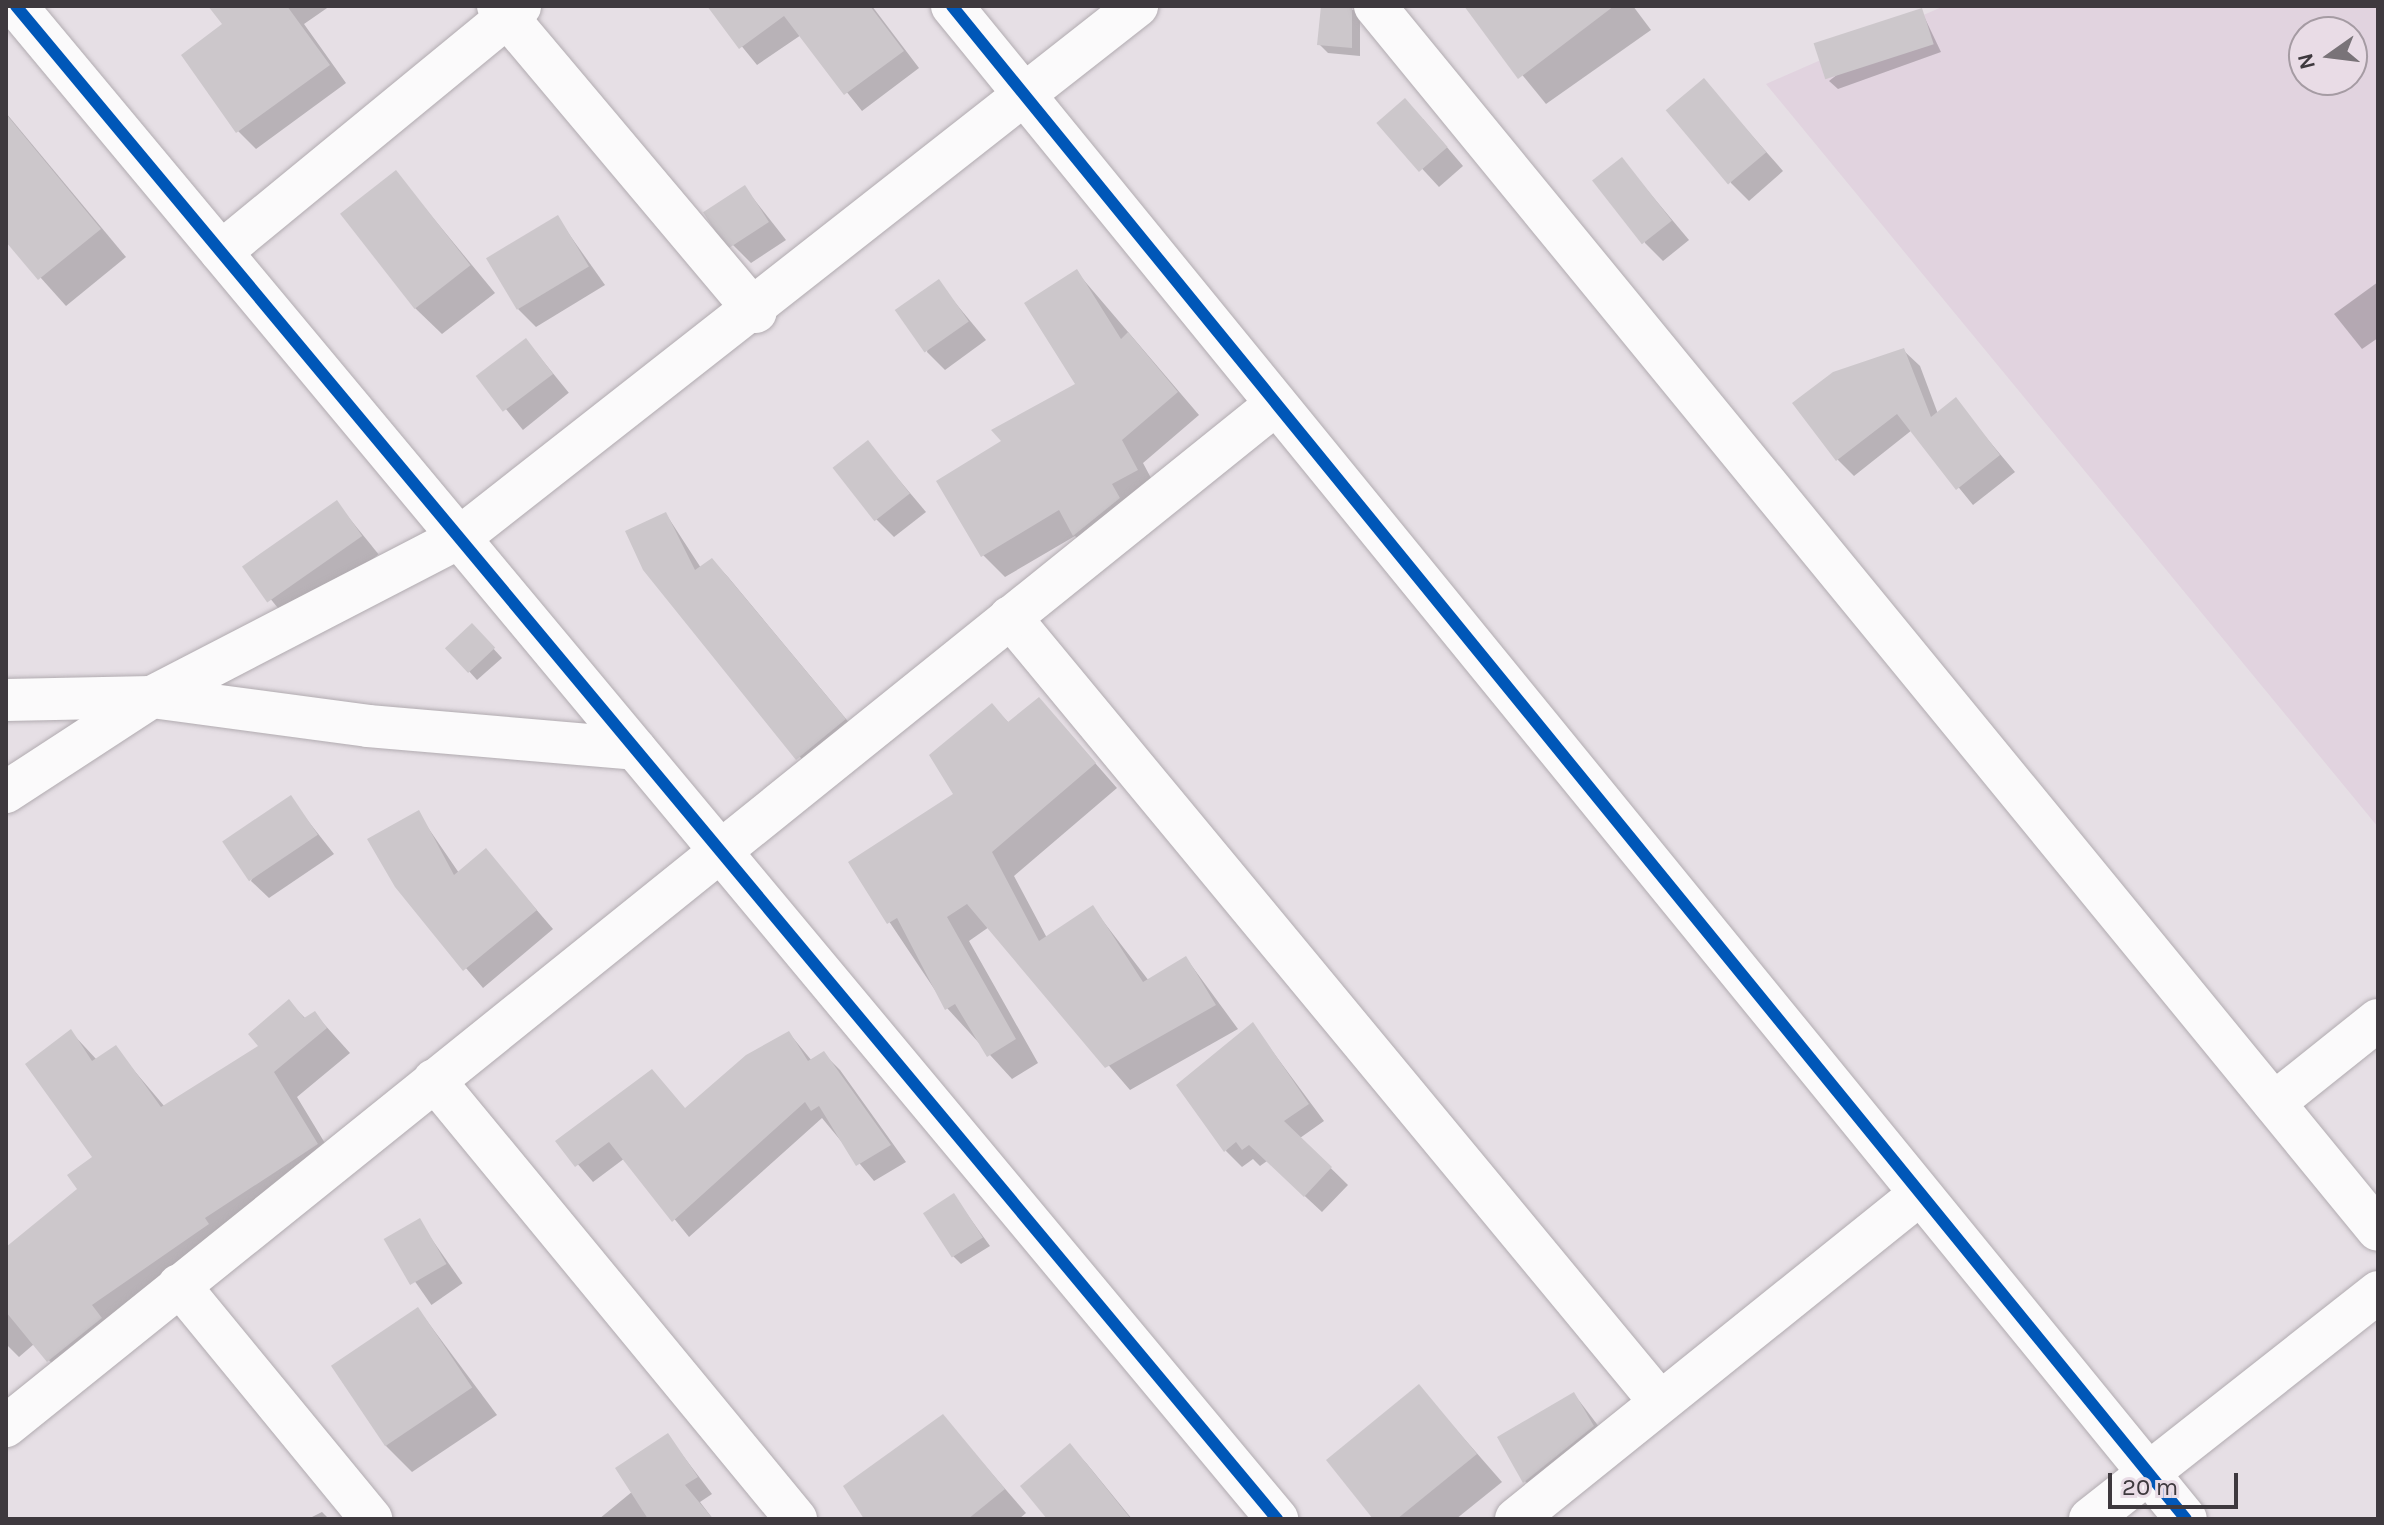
<!DOCTYPE html>
<style>
body{margin:0}
#map{position:relative;width:2384px;height:1525px;overflow:hidden;background:#e6dfe5;font-family:Karla,sans-serif}
div>[style]{position:absolute}
.built>*{inset:0;background:#e1d3df}
.shadow>*{inset:0;background:#0003;transform-origin:0 0}
.building>*{inset:0;background:#ccc7cb;transform-origin:0 0}
.roads{filter:drop-shadow(0 0 2px #b1abb0) drop-shadow(0 0 2px #b1abb0)}
.street>*{height:42px;margin:-21px;padding:0 21px;transform-origin:21px;border-radius:21px;background:#fbfafb}
.cycleway>*{height:12px;margin:-6px;padding:0 6px;transform-origin:6px;border-radius:6px;background:#0057b8}
span{translate:-50% -50%;white-space:nowrap;text-align:center;line-height:1.15;-webkit-text-stroke:6px #e9dce6;paint-order:stroke}
.frame{position:absolute;inset:0;border:8px solid #3e393e;pointer-events:none}
.north{position:absolute;left:2288px;top:16px;width:80px;height:80px;box-sizing:border-box;background:#e9dce6;border:2px solid #a59ba3;border-radius:50%;rotate:256deg;font-size:22px;font-weight:700;line-height:32px;text-align:center;color:#3e393e}
.north::after{content:'';display:block;margin:auto;width:28px;height:36px;background:#797378;clip-path:polygon(50% 0,100% 100%,50% 72%,0 100%)}
.scale{position:absolute;left:2108px;top:1473px;width:130px;height:36px;box-sizing:border-box;border:4px solid #3e393e;border-top:0;padding-left:10px;font-size:24px;line-height:28px;white-space:nowrap;color:#3e393e;-webkit-text-stroke:6px #e9dce6;paint-order:stroke}
</style>
<div id="map">
<div class="built">
<i style="clip-path:polygon(evenodd,1944px 6px,2378px 6px,2378px 827px,1766px 84px,1944px 6px,2304px 32px,2352px 32px,2352px 80px,2304px 80px,2304px 32px)"></i>
</div>
<div class="shadow">
<i style="clip-path:polygon(211px 6px,330px 6px,304px 24px,346px 83px,256px 149px,238px 131px,224px 24px)"></i>
<i style="clip-path:polygon(709px 6px,872px 6px,919px 68px,862px 111px,801px 35px,757px 65px)"></i>
<i style="clip-path:polygon(1323px 6px,1360px 11px,1360px 56px,1328px 53px,1319px 44px)"></i>
<i style="clip-path:polygon(1466px 6px,1633px 6px,1651px 30px,1546px 104px)"></i>
<i style="clip-path:polygon(1921px 10px,1941px 52px,1838px 89px,1829px 81px)"></i>
<i style="clip-path:polygon(1704px 81px,1783px 171px,1749px 201px,1731px 183px)"></i>
<i style="clip-path:polygon(6px 113px,126px 257px,66px 306px,6px 239px)"></i>
<i style="clip-path:polygon(1423px 119px,1463px 166px,1439px 187px,1380px 123px)"></i>
<i style="clip-path:polygon(1622px 160px,1689px 240px,1663px 261px,1645px 243px)"></i>
<i style="clip-path:polygon(396px 173px,495px 293px,442px 334px,415px 308px)"></i>
<i style="clip-path:polygon(745px 188px,786px 240px,751px 263px,733px 245px)"></i>
<i style="clip-path:polygon(557px 217px,605px 285px,536px 327px,518px 309px)"></i>
<i style="clip-path:polygon(1076px 271px,1199px 415px,1143px 463px,1159px 493px,1097px 557px,1075px 536px,1005px 577px,983px 555px,1004px 442px,1078px 384px)"></i>
<i style="clip-path:polygon(938px 282px,986px 340px,945px 370px,927px 352px)"></i>
<i style="clip-path:polygon(2378px 282px,2378px 338px,2362px 349px,2334px 314px)"></i>
<i style="left:526px;top:340px;width:68px;height:59px;rotate:51deg"></i>
<i style="clip-path:polygon(1903px 350px,1920px 366px,1938px 414px,1955px 400px,2015px 472px,1973px 505px,1912px 430px,1854px 476px,1837px 459px)"></i>
<i style="clip-path:polygon(868px 443px,926px 512px,894px 537px,876px 519px)"></i>
<i style="left:337px;top:503px;width:66px;height:112px;rotate:51deg"></i>
<i style="clip-path:polygon(666px 514px,701px 568px,712px 560px,728px 577px,861px 737px,814px 775px,627px 532px)"></i>
<i style="clip-path:polygon(480px 634px,502px 658px,477px 680px,448px 648px)"></i>
<i style="clip-path:polygon(1039px 699px,1117px 788px,1014px 876px,1047px 938px,1093px 908px,1149px 981px,1186px 958px,1238px 1029px,1130px 1090px,989px 927px,969px 941px,1038px 1063px,1012px 1079px,947px 1008px,850px 863px,955px 795px,991px 705px,1010px 724px)"></i>
<i style="clip-path:polygon(290px 798px,334px 854px,269px 898px,251px 881px)"></i>
<i style="clip-path:polygon(418px 813px,459px 873px,486px 851px,553px 929px,483px 988px,396px 886px)"></i>
<i style="clip-path:polygon(289px 1002px,306px 1019px,315px 1014px,350px 1053px,297px 1097px,340px 1168px,72px 1385px,34px 1344px,19px 1357px,6px 1344px,6px 1250px,79px 1189px,95px 1158px,71px 1032px,97px 1060px,115px 1048px,165px 1107px,261px 1047px)"></i>
<i style="clip-path:polygon(1253px 1025px,1324px 1121px,1300px 1138px,1348px 1185px,1322px 1212px,1267px 1161px,1260px 1166px,1253px 1159px,1242px 1167px,1226px 1151px)"></i>
<i style="clip-path:polygon(789px 1033px,812px 1061px,823px 1053px,840px 1070px,906px 1162px,874px 1181px,822px 1118px,689px 1237px,625px 1158px,593px 1182px,558px 1141px,652px 1071px,686px 1110px)"></i>
<i style="clip-path:polygon(954px 1196px,990px 1246px,961px 1264px,953px 1256px)"></i>
<i style="left:419px;top:1221px;width:76px;height:38px;rotate:55deg"></i>
<i style="clip-path:polygon(418px 1309px,497px 1415px,412px 1472px,386px 1446px)"></i>
<i style="clip-path:polygon(1419px 1387px,1502px 1482px,1456px 1519px,1375px 1519px)"></i>
<i style="clip-path:polygon(1574px 1394px,1619px 1453px,1551px 1508px,1525px 1481px)"></i>
<i style="clip-path:polygon(943px 1417px,1026px 1513px,1019px 1519px,874px 1519px)"></i>
<i style="clip-path:polygon(668px 1436px,712px 1494px,700px 1502px,713px 1519px,599px 1519px,633px 1491px)"></i>
<i style="clip-path:polygon(1070px 1446px,1087px 1464px,1132px 1519px,1049px 1519px)"></i>
<i style="clip-path:polygon(322px 1512px,329px 1519px,308px 1519px)"></i>
</div>
<div class="building">
<i style="clip-path:polygon(208px 6px,287px 6px,330px 65px,236px 133px,181px 55px,222px 24px)"></i>
<i style="clip-path:polygon(707px 6px,870px 6px,904px 51px,844px 95px,784px 16px,739px 49px)"></i>
<i style="clip-path:polygon(1321px 6px,1352px 6px,1352px 48px,1317px 45px)"></i>
<i style="clip-path:polygon(1464px 6px,1614px 6px,1518px 79px)"></i>
<i style="left:1922px;top:8px;width:38px;height:114px;rotate:72deg"></i>
<i style="left:1704px;top:78px;width:97px;height:50px;rotate:50deg"></i>
<i style="left:1405px;top:98px;width:65px;height:38px;rotate:49deg"></i>
<i style="clip-path:polygon(6px 114px,101px 229px,38px 280px,6px 242px)"></i>
<i style="left:1622px;top:157px;width:81px;height:38px;rotate:52deg"></i>
<i style="left:396px;top:170px;width:121px;height:71px;rotate:52deg"></i>
<i style="left:745px;top:185px;width:44px;height:50px;rotate:57deg"></i>
<i style="left:558px;top:215px;width:60px;height:84px;rotate:59deg"></i>
<i style="clip-path:polygon(1077px 269px,1121px 339px,1128px 332px,1178px 392px,1122px 440px,1138px 470px,1112px 484px,1120px 498px,1073px 536px,1059px 510px,981px 557px,936px 481px,1001px 441px,991px 430px,1075px 384px,1024px 303px)"></i>
<i style="left:939px;top:279px;width:52px;height:54px;rotate:55deg"></i>
<i style="left:526px;top:338px;width:45px;height:63px;rotate:53deg"></i>
<i style="clip-path:polygon(1904px 348px,1931px 417px,1956px 397px,2000px 455px,1956px 490px,1897px 414px,1836px 461px,1792px 403px,1833px 372px)"></i>
<i style="left:868px;top:440px;width:68px;height:45px;rotate:52deg"></i>
<i style="left:337px;top:500px;width:44px;height:116px;rotate:55deg"></i>
<i style="clip-path:polygon(666px 512px,695px 570px,712px 558px,846px 719px,796px 760px,643px 570px,625px 531px)"></i>
<i style="left:472px;top:623px;width:34px;height:37px;rotate:47deg"></i>
<i style="clip-path:polygon(1039px 697px,1096px 763px,992px 852px,1039px 941px,1093px 905px,1143px 982px,1186px 956px,1216px 1005px,1105px 1068px,967px 904px,947px 917px,1016px 1039px,987px 1057px,955px 1004px,945px 1010px,897px 918px,887px 924px,848px 862px,953px 794px,929px 755px,992px 703px,1008px 722px)"></i>
<i style="left:291px;top:795px;width:48px;height:83px;rotate:56deg"></i>
<i style="clip-path:polygon(419px 810px,454px 875px,486px 848px,537px 910px,463px 971px,395px 887px,367px 839px)"></i>
<i style="clip-path:polygon(289px 999px,304px 1018px,315px 1011px,327px 1028px,274px 1072px,318px 1144px,205px 1218px,209px 1224px,92px 1305px,102px 1318px,47px 1362px,6px 1312px,6px 1247px,77px 1189px,67px 1175px,92px 1157px,25px 1064px,71px 1029px,92px 1061px,116px 1045px,161px 1107px,258px 1046px,248px 1034px)"></i>
<i style="clip-path:polygon(1253px 1022px,1309px 1104px,1284px 1121px,1332px 1167px,1304px 1197px,1249px 1145px,1242px 1150px,1236px 1142px,1224px 1152px,1176px 1085px)"></i>
<i style="clip-path:polygon(789px 1031px,808px 1061px,824px 1051px,891px 1145px,856px 1166px,819px 1106px,811px 1111px,805px 1102px,672px 1222px,609px 1142px,575px 1167px,555px 1141px,652px 1069px,685px 1108px,746px 1055px)"></i>
<i style="left:954px;top:1193px;width:53px;height:37px;rotate:57deg"></i>
<i style="left:420px;top:1218px;width:53px;height:42px;rotate:60deg"></i>
<i style="left:418px;top:1307px;width:97px;height:105px;rotate:56deg"></i>
<i style="clip-path:polygon(1419px 1384px,1477px 1454px,1397px 1519px,1373px 1519px,1326px 1460px)"></i>
<i style="clip-path:polygon(1574px 1392px,1594px 1426px,1523px 1483px,1497px 1437px)"></i>
<i style="clip-path:polygon(943px 1414px,1005px 1489px,968px 1519px,864px 1519px,843px 1486px)"></i>
<i style="clip-path:polygon(668px 1433px,698px 1477px,685px 1485px,713px 1519px,648px 1519px,615px 1468px)"></i>
<i style="clip-path:polygon(1070px 1443px,1131px 1519px,1047px 1519px,1020px 1486px)"></i>
</div>
<div class="roads">
<div class="street">
<i style="left:16px;top:6px;width:1970px;rotate:50.19deg"></i>
<i style="left:498px;top:6px;width:400px;rotate:49.9deg"></i>
<i style="left:952px;top:6px;width:1952px;rotate:50.8deg"></i>
<i style="left:1375px;top:6px;width:1582px;rotate:50.67deg"></i>
<i style="left:221px;top:252px;width:387px;rotate:-39.4deg"></i>
<i style="left:1010px;top:617px;width:1019px;rotate:50.37deg"></i>
<i style="left:6px;top:700px;width:146px;rotate:-1.2deg"></i>
<i style="left:152px;top:697px;width:218px;rotate:7.6deg"></i>
<i style="left:368px;top:726px;width:268px;rotate:4.9deg"></i>
<i style="left:6px;top:792px;width:174px;rotate:-33.1deg"></i>
<i style="left:152px;top:697px;width:346px;rotate:-27.4deg"></i>
<i style="left:459px;top:538px;width:862px;rotate:-38.12deg"></i>
<i style="left:434px;top:1080px;width:569px;rotate:50.49deg"></i>
<i style="left:2274px;top:1103px;width:133px;rotate:-38.6deg"></i>
<i style="left:179px;top:1285px;width:303px;rotate:50.6deg"></i>
<i style="left:6px;top:1426px;width:1630px;rotate:-38.82deg"></i>
<i style="left:1516px;top:1519px;width:518px;rotate:-38.82deg"></i>
<i style="left:2090px;top:1519px;width:367px;rotate:-38.2deg"></i>
</div>
</div>
<div class="cycleway">
<i style="left:16px;top:6px;width:1970px;rotate:50.19deg"></i>
<i style="left:952px;top:6px;width:1952px;rotate:50.8deg"></i>
</div>
<div class="frame"></div>
<div class="north">N</div>
<div class="scale">20 m</div>
</div>
